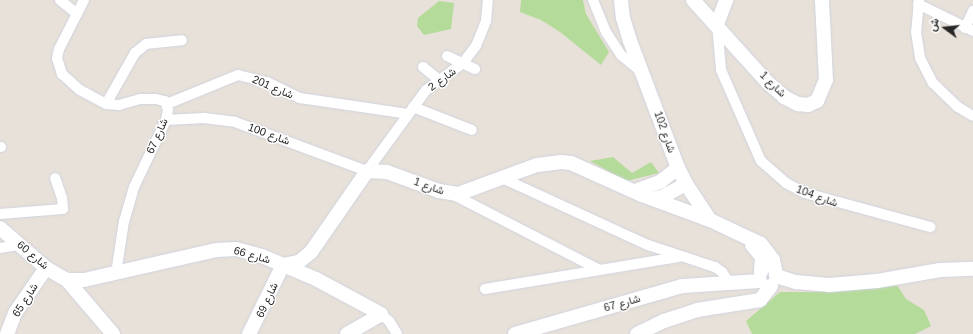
<!DOCTYPE html>
<meta charset="utf-8">
<style>
body{margin:0}
#map{position:relative;width:973px;height:334px;overflow:hidden;background:#e8e1d9;font-family:Arial,Vazirmatn,sans-serif}
div>[style]{position:absolute}
.green>*{inset:0;background:#b5db9a}
.roads{filter:drop-shadow(0 0 1px #cfd3df) drop-shadow(0 0 1px #cfd3df)}
.street>*{height:10px;margin:-5px;padding:0 5px;transform-origin:5px;border-radius:5px;background:#fff}
.secondary>*{height:14px;margin:-7px;padding:0 7px;transform-origin:7px;border-radius:7px;background:#fff}
span{translate:-50% -50%;white-space:nowrap;text-align:center;line-height:1.15;-webkit-text-stroke:3px #fff;paint-order:stroke}
.street-label{font-size:11px;color:#272727}
.north{position:absolute;left:925px;top:8px;width:40px;height:40px;-webkit-text-stroke:3px #fff;paint-order:stroke;rotate:285deg;font-size:11px;font-weight:700;line-height:16px;text-align:center;color:#272727}
.north::after{content:'';display:block;margin:auto;width:14px;height:18px;background:#272727;clip-path:polygon(50% 0,100% 100%,50% 72%,0 100%)}
</style>
<div id="map">
<div class="green">
<i style="clip-path:polygon(521px 0,583px 0,586px 14px,609px 52px,601px 65px,560px 32px,541px 20px,520px 12px)"></i>
<i style="clip-path:polygon(439px 1px,454px 3px,451px 29px,424px 35px,417px 26px,418px 18px)"></i>
<i style="clip-path:polygon(613px 157px,632px 173px,651px 162px,659px 173px,626px 181px,590px 161px)"></i>
<i style="clip-path:polygon(897px 285px,906px 299px,924px 310px,931px 326px,915px 334px,752px 334px,746px 321px,780px 292px,836px 292px)"></i>
</div>
<div class="roads">
<div class="street">
<i style="left:60px;top:0;width:22px;rotate:39deg"></i>
<i style="left:84px;top:0;width:55px;rotate:117deg"></i>
<i style="left:59px;top:49px;width:9px;rotate:103deg"></i>
<i style="left:57px;top:58px;width:17px;rotate:73deg"></i>
<i style="left:62px;top:74px;width:24px;rotate:42deg"></i>
<i style="left:80px;top:90px;width:30px;rotate:28deg"></i>
<i style="left:106px;top:104px;width:13px;rotate:4deg"></i>
<i style="left:119px;top:105px;width:22px;rotate:-16deg"></i>
<i style="left:140px;top:99px;width:16px"></i>
<i style="left:156px;top:99px;width:9px;rotate:13deg"></i>
<i style="left:165px;top:101px;width:9px;rotate:72deg"></i>
<i style="left:168px;top:110px;width:10px;rotate:101deg"></i>
<i style="left:166px;top:120px;width:74px;rotate:115.5deg"></i>
<i style="left:134px;top:187px;width:35px;rotate:106deg"></i>
<i style="left:124px;top:221px;width:53px;rotate:98.7deg"></i>
<i style="left:593px;top:0;width:35px;rotate:68deg"></i>
<i style="left:606px;top:32px;width:27px;rotate:57deg"></i>
<i style="left:621px;top:55px;width:27px;rotate:39deg"></i>
<i style="left:919px;top:0;width:32px;rotate:95deg"></i>
<i style="left:916px;top:32px;width:26px;rotate:81deg"></i>
<i style="left:920px;top:58px;width:28px;rotate:63deg"></i>
<i style="left:933px;top:83px;width:35px;rotate:44deg"></i>
<i style="left:958px;top:107px;width:17px;rotate:31deg"></i>
<i style="left:918px;top:4px;width:61px;rotate:26.1deg"></i>
<i style="left:717px;top:24px;width:46px;rotate:85deg"></i>
<i style="left:721px;top:70px;width:99px;rotate:66.3deg"></i>
<i style="left:761px;top:161px;width:33px;rotate:41deg"></i>
<i style="left:786px;top:183px;width:21px;rotate:28deg"></i>
<i style="left:805px;top:193px;width:130px;rotate:15.2deg"></i>
<i style="left:965px;top:28px;width:19px;rotate:-65deg"></i>
<i style="left:447px;top:56px;width:31px;rotate:25deg"></i>
<i style="left:423px;top:67px;width:21px;rotate:39deg"></i>
<i style="left:106px;top:104px;width:59px;rotate:-60.4deg"></i>
<i style="left:135px;top:53px;width:14px;rotate:-39deg"></i>
<i style="left:146px;top:44px;width:36px;rotate:-6deg"></i>
<i style="left:167px;top:104px;width:77px;rotate:-22.2deg"></i>
<i style="left:238px;top:75px;width:30px;rotate:14deg"></i>
<i style="left:267px;top:82px;width:37px;rotate:26deg"></i>
<i style="left:300px;top:98px;width:109px;rotate:8.4deg"></i>
<i style="left:413px;top:107px;width:63px;rotate:21.3deg"></i>
<i style="left:166px;top:120px;width:38px;rotate:-3deg"></i>
<i style="left:204px;top:118px;width:31px;rotate:7deg"></i>
<i style="left:235px;top:122px;width:141px;rotate:20.4deg"></i>
<i style="left:367px;top:171px;width:100px;rotate:-53.9deg"></i>
<i style="left:426px;top:90px;width:46px;rotate:-36.1deg"></i>
<i style="left:463px;top:63px;width:21px;rotate:-53deg"></i>
<i style="left:476px;top:46px;width:27px;rotate:-68deg"></i>
<i style="left:486px;top:21px;width:21px;rotate:-85deg"></i>
<i style="left:0;top:147px;width:1px"></i>
<i style="left:502px;top:178px;width:161px;rotate:24.7deg"></i>
<i style="left:648px;top:245px;width:71px;rotate:18.2deg"></i>
<i style="left:715px;top:267px;width:9px;rotate:36deg"></i>
<i style="left:722px;top:272px;width:11px;rotate:56deg"></i>
<i style="left:452px;top:194px;width:166px;rotate:27.2deg"></i>
<i style="left:0;top:214px;width:63px;rotate:-4.5deg"></i>
<i style="left:63px;top:209px;width:11px;rotate:-95deg"></i>
<i style="left:62px;top:198px;width:21px;rotate:-109deg"></i>
<i style="left:0;top:248px;width:20px;rotate:-9deg"></i>
<i style="left:485px;top:289px;width:196px;rotate:-9.4deg"></i>
<i style="left:381px;top:314px;width:11px;rotate:41deg"></i>
<i style="left:389px;top:321px;width:15px;rotate:58deg"></i>
</div>
<div class="secondary">
<i style="left:621px;top:0;width:18px;rotate:84deg"></i>
<i style="left:623px;top:18px;width:24px;rotate:73deg"></i>
<i style="left:630px;top:41px;width:136px;rotate:69.3deg"></i>
<i style="left:678px;top:168px;width:18px;rotate:63deg"></i>
<i style="left:686px;top:184px;width:43px;rotate:56.3deg"></i>
<i style="left:710px;top:220px;width:56px;rotate:25.2deg"></i>
<i style="left:761px;top:244px;width:20px;rotate:53deg"></i>
<i style="left:773px;top:260px;width:14px;rotate:78deg"></i>
<i style="left:693px;top:0;width:110px;rotate:47.9deg"></i>
<i style="left:767px;top:82px;width:23px;rotate:41deg"></i>
<i style="left:784px;top:97px;width:16px;rotate:27deg"></i>
<i style="left:798px;top:104px;width:10px;rotate:6deg"></i>
<i style="left:808px;top:105px;width:10px;rotate:-24deg"></i>
<i style="left:817px;top:101px;width:23px;rotate:-67deg"></i>
<i style="left:826px;top:80px;width:80px;rotate:-92.9deg"></i>
<i style="left:717px;top:24px;width:26px;rotate:-69deg"></i>
<i style="left:635px;top:191px;width:27px;rotate:-20deg"></i>
<i style="left:660px;top:182px;width:23px;rotate:-38deg"></i>
<i style="left:653px;top:199px;width:11px;rotate:-15deg"></i>
<i style="left:664px;top:196px;width:25px;rotate:-29deg"></i>
<i style="left:0;top:228px;width:61px;rotate:41deg"></i>
<i style="left:46px;top:268px;width:24px;rotate:30deg"></i>
<i style="left:67px;top:280px;width:71px;rotate:49.6deg"></i>
<i style="left:752px;top:245px;width:16px;rotate:50deg"></i>
<i style="left:762px;top:257px;width:15px;rotate:94deg"></i>
<i style="left:776px;top:276px;width:21px;rotate:17deg"></i>
<i style="left:796px;top:282px;width:33px;rotate:5deg"></i>
<i style="left:829px;top:285px;width:48px;rotate:-4.8deg"></i>
<i style="left:877px;top:281px;width:64px;rotate:-9.9deg"></i>
<i style="left:940px;top:270px;width:33px;rotate:-2deg"></i>
<i style="left:67px;top:280px;width:17px"></i>
<i style="left:84px;top:280px;width:135px;rotate:-12.8deg"></i>
<i style="left:216px;top:250px;width:20px;rotate:-3deg"></i>
<i style="left:236px;top:249px;width:27px;rotate:15deg"></i>
<i style="left:262px;top:256px;width:59px;rotate:23.1deg"></i>
<i style="left:316px;top:279px;width:74px;rotate:28.3deg"></i>
<i style="left:7px;top:334px;width:22px;rotate:-69deg"></i>
<i style="left:15px;top:313px;width:55px;rotate:-55.4deg"></i>
<i style="left:249px;top:334px;width:77px;rotate:-63.8deg"></i>
<i style="left:283px;top:265px;width:16px;rotate:-11deg"></i>
<i style="left:299px;top:262px;width:16px;rotate:-40deg"></i>
<i style="left:311px;top:252px;width:98px;rotate:-55.3deg"></i>
<i style="left:367px;top:171px;width:20px;rotate:3deg"></i>
<i style="left:387px;top:172px;width:55px;rotate:20.1deg"></i>
<i style="left:439px;top:191px;width:19px;rotate:9deg"></i>
<i style="left:458px;top:194px;width:84px;rotate:-20.2deg"></i>
<i style="left:537px;top:165px;width:25px;rotate:-7deg"></i>
<i style="left:562px;top:162px;width:9px;rotate:6deg"></i>
<i style="left:571px;top:163px;width:78px;rotate:24.3deg"></i>
<i style="left:642px;top:195px;width:72px;rotate:20.2deg"></i>
<i style="left:347px;top:334px;width:39px;rotate:-30deg"></i>
<i style="left:515px;top:334px;width:174px;rotate:-16deg"></i>
<i style="left:682px;top:286px;width:78px;rotate:-3.7deg"></i>
<i style="left:637px;top:334px;width:30px;rotate:-26deg"></i>
<i style="left:664px;top:321px;width:35px;rotate:-18deg"></i>
<i style="left:697px;top:310px;width:64px;rotate:-9deg"></i>
<i style="left:760px;top:300px;width:18px;rotate:-52deg"></i>
</div>
</div>
<div class="street-label">
<span style="left:442px;top:79px;rotate:-36deg">شارع 2</span>
<span style="left:773px;top:84px;rotate:44deg">شارع 1</span>
<span style="left:273px;top:87px;rotate:23deg">شارع 201</span>
<span style="left:665px;top:132px;rotate:70deg">شارع 102</span>
<span style="left:269px;top:134px;rotate:20deg">شارع 100</span>
<span style="left:157px;top:136px;rotate:-66deg">شارع 67</span>
<span style="left:429px;top:186px;rotate:19deg">شارع 1</span>
<span style="left:817px;top:196px;rotate:20deg">شارع 104</span>
<span style="left:33px;top:255px;rotate:40deg">شارع 60</span>
<span style="left:252px;top:255px;rotate:16deg">شارع 66</span>
<span style="left:25px;top:300px;rotate:-57deg">شارع 65</span>
<span style="left:267px;top:300px;rotate:-65deg">شارع 69</span>
<span style="left:622px;top:303px;rotate:-16deg">شارع 67</span>
</div>
<div class="north">ش</div>
</div>
